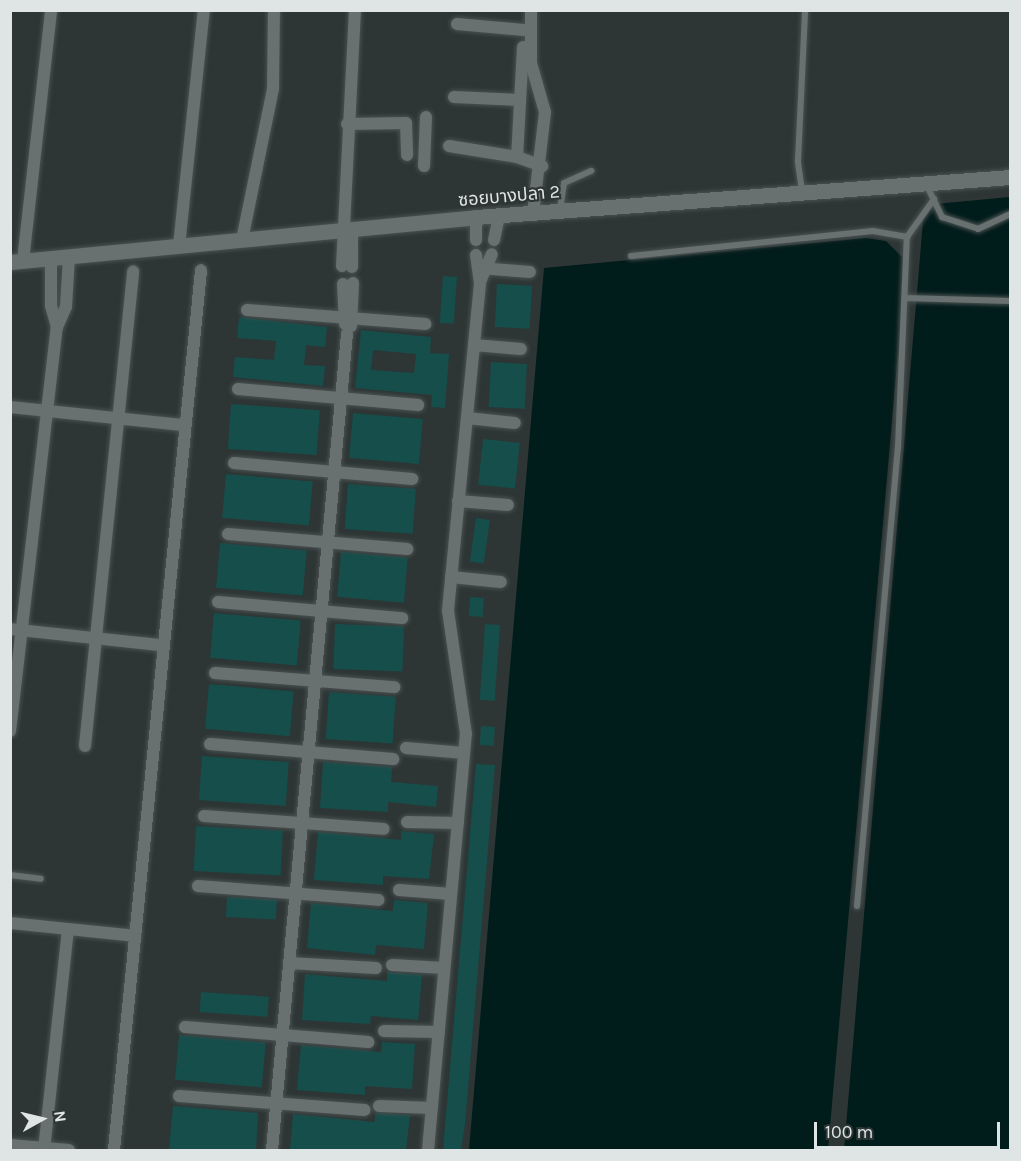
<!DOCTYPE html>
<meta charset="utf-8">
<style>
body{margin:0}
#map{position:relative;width:1021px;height:1161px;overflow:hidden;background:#2d3635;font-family:Karla,"Noto Sans Thai",sans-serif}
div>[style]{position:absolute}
.water>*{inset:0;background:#001c1b}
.building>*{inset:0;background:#164e4b;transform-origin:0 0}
.roads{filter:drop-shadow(0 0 2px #4a5151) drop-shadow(0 0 2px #4a5151)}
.service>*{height:6px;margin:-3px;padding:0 3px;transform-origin:3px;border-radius:3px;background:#687170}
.minor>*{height:12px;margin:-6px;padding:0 6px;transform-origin:6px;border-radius:6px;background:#687170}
.tertiary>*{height:15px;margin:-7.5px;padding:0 7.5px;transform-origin:7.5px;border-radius:7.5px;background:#687170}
span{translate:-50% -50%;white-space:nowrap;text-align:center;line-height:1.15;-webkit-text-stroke:4.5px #2d3635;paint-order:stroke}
.street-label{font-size:18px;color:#dfe5e4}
.frame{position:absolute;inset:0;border:12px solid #dfe5e4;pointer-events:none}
.north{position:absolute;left:12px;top:1089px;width:60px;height:60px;-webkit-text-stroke:4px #2d3635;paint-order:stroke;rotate:82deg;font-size:16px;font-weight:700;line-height:24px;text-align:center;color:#dfe5e4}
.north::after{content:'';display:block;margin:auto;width:21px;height:27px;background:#dfe5e4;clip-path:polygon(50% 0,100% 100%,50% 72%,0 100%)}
.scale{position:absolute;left:814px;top:1122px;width:186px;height:27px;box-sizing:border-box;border:3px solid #dfe5e4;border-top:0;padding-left:8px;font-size:18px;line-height:21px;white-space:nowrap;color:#dfe5e4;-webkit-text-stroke:4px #2d3635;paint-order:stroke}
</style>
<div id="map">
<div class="water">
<i style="clip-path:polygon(1010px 197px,1010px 1150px,844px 1150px,924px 210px,935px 204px)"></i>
<i style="clip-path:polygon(866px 238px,886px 241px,906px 261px,828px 1150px,469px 1150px,544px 268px)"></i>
</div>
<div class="building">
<i style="left:443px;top:276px;width:14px;height:47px;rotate:4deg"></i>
<i style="left:497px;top:284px;width:35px;height:43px;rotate:3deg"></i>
<i style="clip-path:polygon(239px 317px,327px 327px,325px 347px,306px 345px,304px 365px,325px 366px,323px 386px,233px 377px,235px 357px,274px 360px,276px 341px,237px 338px)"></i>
<i style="clip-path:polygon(evenodd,361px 330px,431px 337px,430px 353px,449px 354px,445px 408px,431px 407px,432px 395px,355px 388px,361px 330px,373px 350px,416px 354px,414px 373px,371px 370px,373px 350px)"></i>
<i style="left:491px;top:362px;width:36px;height:45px;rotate:3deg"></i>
<i style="left:231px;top:404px;width:89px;height:45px;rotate:4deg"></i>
<i style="left:353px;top:413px;width:70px;height:45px;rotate:5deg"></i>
<i style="left:483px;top:439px;width:37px;height:46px;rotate:6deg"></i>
<i style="left:226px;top:474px;width:87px;height:44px;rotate:5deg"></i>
<i style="left:348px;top:484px;width:68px;height:45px;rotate:4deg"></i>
<i style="left:476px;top:518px;width:14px;height:44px;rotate:8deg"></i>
<i style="left:220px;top:543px;width:87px;height:45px;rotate:5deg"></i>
<i style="left:341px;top:552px;width:67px;height:45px;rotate:5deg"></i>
<i style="left:470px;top:597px;width:14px;height:19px;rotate:4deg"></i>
<i style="left:214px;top:613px;width:87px;height:45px;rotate:5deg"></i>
<i style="left:335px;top:624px;width:69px;height:45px;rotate:2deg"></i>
<i style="left:485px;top:624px;width:15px;height:76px;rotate:4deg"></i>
<i style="left:209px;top:684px;width:85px;height:45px;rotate:5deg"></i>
<i style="left:329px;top:692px;width:67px;height:47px;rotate:4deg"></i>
<i style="left:481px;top:726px;width:14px;height:19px;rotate:4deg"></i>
<i style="left:202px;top:756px;width:87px;height:44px;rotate:4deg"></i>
<i style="clip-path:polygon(323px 762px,392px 767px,391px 782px,438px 786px,436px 807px,388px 802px,388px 812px,320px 808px)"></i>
<i style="clip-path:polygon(476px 764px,495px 765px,465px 1124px,461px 1150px,443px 1150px)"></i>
<i style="left:196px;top:826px;width:87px;height:45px;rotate:3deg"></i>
<i style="clip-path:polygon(401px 831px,434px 834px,429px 879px,383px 876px,383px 885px,314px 880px,318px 832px,401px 840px)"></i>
<i style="left:227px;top:897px;width:50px;height:20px;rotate:3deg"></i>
<i style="clip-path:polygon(394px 900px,428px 903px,424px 949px,376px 945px,375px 955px,307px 948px,311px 903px,393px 911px)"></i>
<i style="clip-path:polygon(387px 972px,422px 975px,418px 1020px,371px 1016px,370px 1024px,302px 1020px,305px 974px,387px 981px)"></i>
<i style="left:201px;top:992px;width:68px;height:20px;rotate:4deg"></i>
<i style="left:179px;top:1035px;width:87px;height:45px;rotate:5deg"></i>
<i style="clip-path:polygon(382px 1042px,415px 1044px,412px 1089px,365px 1086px,365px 1095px,297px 1090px,301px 1045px,381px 1052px)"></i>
<i style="clip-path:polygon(173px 1106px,258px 1113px,256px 1150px,169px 1150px)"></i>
<i style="clip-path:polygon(375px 1113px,410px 1115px,406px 1150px,290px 1150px,293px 1114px,375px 1122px)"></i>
</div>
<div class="roads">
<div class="service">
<i style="left:926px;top:184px;width:37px;rotate:64deg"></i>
<i style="left:942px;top:217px;width:38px;rotate:18deg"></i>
<i style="left:978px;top:229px;width:35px;rotate:-25deg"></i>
<i style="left:802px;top:191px;width:30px;rotate:-98deg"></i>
<i style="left:798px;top:161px;width:151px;rotate:-87.3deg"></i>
<i style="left:560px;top:209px;width:26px;rotate:-81deg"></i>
<i style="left:564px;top:183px;width:30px;rotate:-24deg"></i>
<i style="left:631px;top:256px;width:243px;rotate:-5.9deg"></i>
<i style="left:873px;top:231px;width:35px;rotate:10deg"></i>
<i style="left:907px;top:237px;width:47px;rotate:-54.6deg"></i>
<i style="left:905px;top:298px;width:105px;rotate:1.6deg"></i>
<i style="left:10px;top:875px;width:31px;rotate:7deg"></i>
<i style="left:857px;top:906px;width:460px;rotate:-84.9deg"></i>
<i style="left:898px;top:448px;width:211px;rotate:-87.6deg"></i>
</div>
<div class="minor">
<i style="left:531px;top:10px;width:53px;rotate:90deg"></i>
<i style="left:531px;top:63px;width:51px;rotate:74.1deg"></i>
<i style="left:545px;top:112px;width:103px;rotate:96.7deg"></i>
<i style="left:457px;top:24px;width:67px;rotate:5.1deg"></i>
<i style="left:523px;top:47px;width:110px;rotate:93.1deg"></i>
<i style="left:517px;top:157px;width:27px;rotate:20deg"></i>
<i style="left:454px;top:97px;width:66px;rotate:2.6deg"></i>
<i style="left:347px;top:124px;width:59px;rotate:-1deg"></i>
<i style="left:406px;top:123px;width:32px;rotate:88deg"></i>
<i style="left:449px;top:146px;width:69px;rotate:9.2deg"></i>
<i style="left:424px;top:166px;width:49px;rotate:-87.7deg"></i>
<i style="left:476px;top:217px;width:23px;rotate:90deg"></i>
<i style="left:352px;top:230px;width:37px;rotate:90deg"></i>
<i style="left:242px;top:240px;width:154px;rotate:-78.4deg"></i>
<i style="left:273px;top:89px;width:79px;rotate:-89.3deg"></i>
<i style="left:494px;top:240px;width:25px;rotate:-78deg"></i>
<i style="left:179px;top:246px;width:237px;rotate:-84deg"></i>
<i style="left:476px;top:255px;width:27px;rotate:82deg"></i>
<i style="left:480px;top:282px;width:30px;rotate:-67deg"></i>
<i style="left:51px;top:258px;width:48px;rotate:90deg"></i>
<i style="left:51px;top:306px;width:22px;rotate:74deg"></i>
<i style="left:57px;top:327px;width:22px;rotate:-66deg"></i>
<i style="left:66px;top:307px;width:51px;rotate:-86.6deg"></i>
<i style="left:23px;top:261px;width:253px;rotate:-83.6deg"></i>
<i style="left:342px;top:266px;width:256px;rotate:-87.1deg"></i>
<i style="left:480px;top:268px;width:50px;rotate:4.6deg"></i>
<i style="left:343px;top:284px;width:40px;rotate:87.1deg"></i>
<i style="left:247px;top:310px;width:179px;rotate:4.5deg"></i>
<i style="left:351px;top:326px;width:43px;rotate:-87.3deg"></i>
<i style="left:474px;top:345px;width:47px;rotate:4.9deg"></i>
<i style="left:238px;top:389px;width:181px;rotate:5.1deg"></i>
<i style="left:10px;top:407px;width:173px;rotate:6deg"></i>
<i style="left:467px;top:418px;width:48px;rotate:5.9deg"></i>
<i style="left:234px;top:463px;width:179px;rotate:5.1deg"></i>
<i style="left:458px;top:501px;width:50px;rotate:4.6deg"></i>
<i style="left:228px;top:534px;width:180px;rotate:4.8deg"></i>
<i style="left:451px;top:577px;width:50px;rotate:5.7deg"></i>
<i style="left:218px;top:602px;width:185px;rotate:5deg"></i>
<i style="left:10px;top:629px;width:151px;rotate:6.1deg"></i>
<i style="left:215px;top:673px;width:180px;rotate:4.5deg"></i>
<i style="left:10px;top:731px;width:407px;rotate:-83.4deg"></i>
<i style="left:210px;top:744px;width:184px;rotate:4.7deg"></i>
<i style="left:85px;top:746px;width:477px;rotate:-84.2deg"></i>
<i style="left:406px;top:748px;width:58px;rotate:4.9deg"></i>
<i style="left:204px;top:816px;width:180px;rotate:4.1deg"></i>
<i style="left:407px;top:822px;width:51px;rotate:1.1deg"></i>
<i style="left:198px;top:886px;width:181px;rotate:4.4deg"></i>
<i style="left:399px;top:890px;width:52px;rotate:4.4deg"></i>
<i style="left:10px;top:923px;width:126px;rotate:5.9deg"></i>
<i style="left:289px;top:963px;width:87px;rotate:3.3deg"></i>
<i style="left:392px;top:965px;width:52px;rotate:3.3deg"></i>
<i style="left:185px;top:1027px;width:184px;rotate:4.7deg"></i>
<i style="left:384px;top:1031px;width:55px;rotate:1deg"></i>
<i style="left:179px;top:1096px;width:186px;rotate:4.3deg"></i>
<i style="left:379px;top:1106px;width:53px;rotate:2.2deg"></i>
<i style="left:10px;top:1145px;width:59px;rotate:4.8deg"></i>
<i style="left:44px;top:1150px;width:222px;rotate:-83.8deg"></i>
<i style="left:114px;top:1150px;width:884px;rotate:-84.35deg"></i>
<i style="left:272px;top:1150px;width:820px;rotate:-84.75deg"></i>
<i style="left:428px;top:1150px;width:418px;rotate:-84.8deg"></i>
<i style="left:466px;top:734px;width:125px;rotate:-98.3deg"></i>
<i style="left:448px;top:610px;width:330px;rotate:-84.4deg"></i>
</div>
<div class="tertiary">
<i style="left:10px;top:262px;width:468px;rotate:-5.5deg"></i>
<i style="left:476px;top:217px;width:535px;rotate:-4.28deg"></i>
</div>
</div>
<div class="street-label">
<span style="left:509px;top:196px;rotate:-5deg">ซอยบางปลา 2</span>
</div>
<div class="frame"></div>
<div class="north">N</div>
<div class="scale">100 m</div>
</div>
